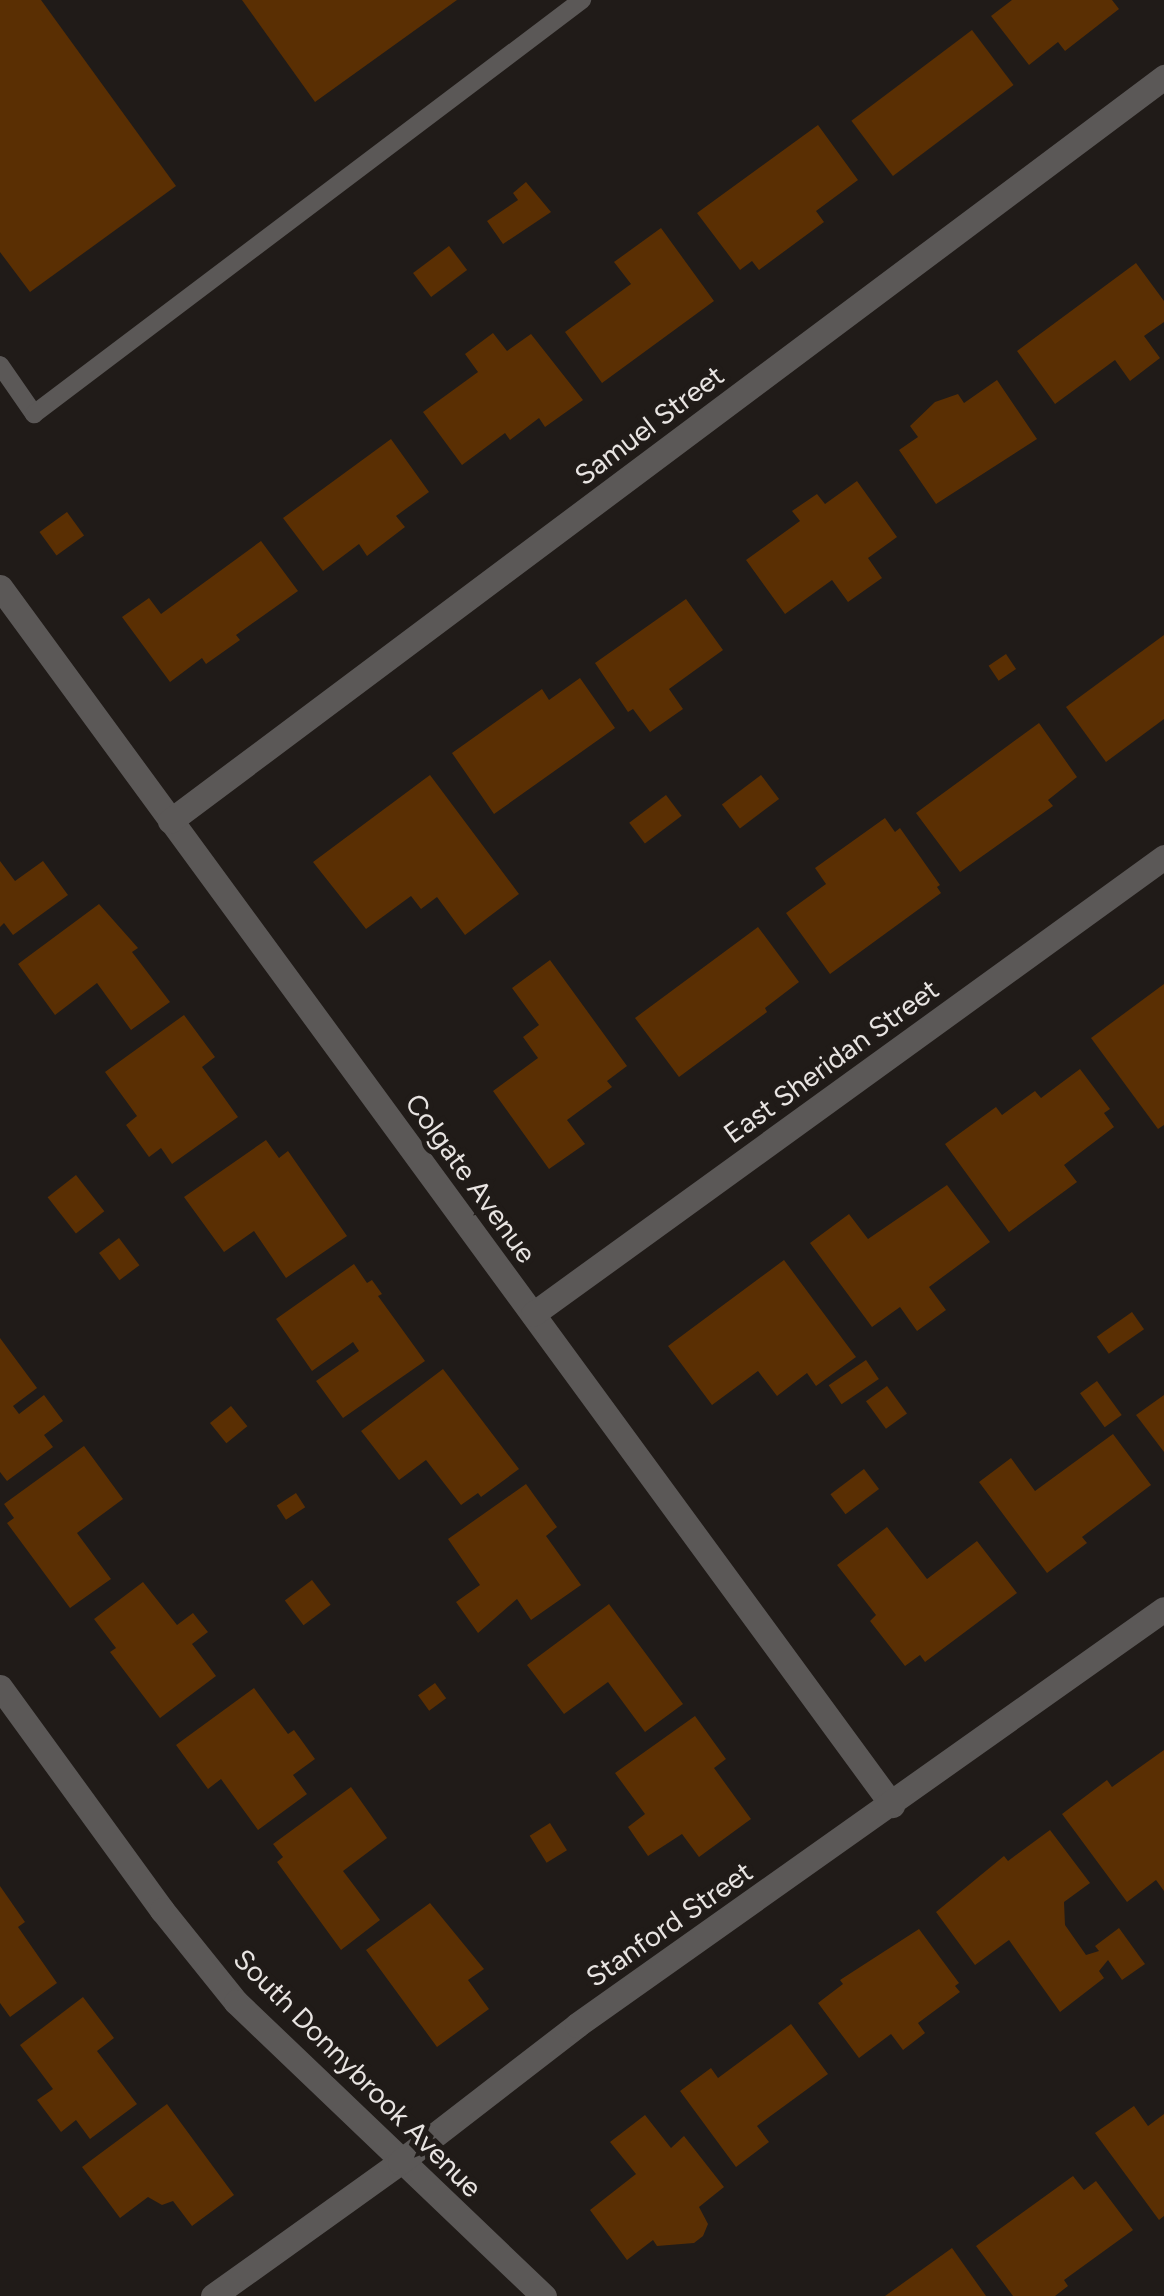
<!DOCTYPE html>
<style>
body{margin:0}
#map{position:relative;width:1164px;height:2296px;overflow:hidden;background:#201b18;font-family:Figtree,sans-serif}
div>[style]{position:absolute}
.building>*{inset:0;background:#5a2f03;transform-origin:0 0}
.lane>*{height:18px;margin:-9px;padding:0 9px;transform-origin:9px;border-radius:9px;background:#5b5857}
.street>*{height:25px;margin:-12.5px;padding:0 12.5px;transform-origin:12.5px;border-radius:12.5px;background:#5b5857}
span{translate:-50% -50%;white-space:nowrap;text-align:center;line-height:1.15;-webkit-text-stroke:10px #201b18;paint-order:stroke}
.street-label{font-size:28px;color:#e8e4e2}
</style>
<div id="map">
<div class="building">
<i style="clip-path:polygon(0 0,41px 0,176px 186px,30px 292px,0 252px)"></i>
<i style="clip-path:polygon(242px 0,457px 0,315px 102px)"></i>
<i style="clip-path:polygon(1012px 0,1112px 0,1119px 9px,1065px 51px,1058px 42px,1029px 65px,991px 16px)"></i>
<i style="left:972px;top:30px;width:69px;height:151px;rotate:53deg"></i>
<i style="clip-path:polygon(818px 125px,858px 180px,816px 211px,824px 222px,759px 270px,752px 261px,740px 270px,697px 213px)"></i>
<i style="clip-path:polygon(526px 182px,551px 212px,503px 244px,487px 221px,518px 200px,513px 193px)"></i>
<i style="clip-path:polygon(661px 228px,714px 301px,602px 383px,565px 332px,631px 284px,614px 262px)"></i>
<i style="left:449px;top:246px;width:30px;height:45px;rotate:53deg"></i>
<i style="clip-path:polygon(1136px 263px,1164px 301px,1164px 322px,1144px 336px,1160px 358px,1130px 381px,1115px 360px,1055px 404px,1017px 351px)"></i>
<i style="clip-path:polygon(493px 333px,507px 351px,531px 334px,583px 400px,545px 427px,539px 418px,510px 440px,505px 433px,462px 465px,423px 412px,478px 372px,465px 354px)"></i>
<i style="clip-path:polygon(997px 380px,1037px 439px,936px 504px,899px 450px,918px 437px,910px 426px,935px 402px,958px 394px,964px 403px)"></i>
<i style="clip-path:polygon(391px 439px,429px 492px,396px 516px,405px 527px,367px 556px,359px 544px,323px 571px,283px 518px)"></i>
<i style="clip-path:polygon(857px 481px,897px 537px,868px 558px,882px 578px,848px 602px,832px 580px,785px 614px,746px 560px,800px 521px,792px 511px,817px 494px,825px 504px)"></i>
<i style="left:67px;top:512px;width:29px;height:34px;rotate:54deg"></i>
<i style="clip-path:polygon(261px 541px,298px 591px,236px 635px,240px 640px,206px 664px,202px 658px,170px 682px,122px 617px,149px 598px,161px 614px)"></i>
<i style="clip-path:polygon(686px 599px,723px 650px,669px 689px,683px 709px,650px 732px,633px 709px,628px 712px,595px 663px)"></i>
<i style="clip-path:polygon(1164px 635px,1164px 719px,1106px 762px,1066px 707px)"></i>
<i style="left:1006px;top:654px;width:18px;height:21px;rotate:56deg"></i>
<i style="clip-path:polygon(580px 678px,615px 728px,494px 814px,452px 753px,542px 689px,549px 700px)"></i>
<i style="clip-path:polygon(1039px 723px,1077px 777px,1048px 800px,1053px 806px,960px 872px,916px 813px)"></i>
<i style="clip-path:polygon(430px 775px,519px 894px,465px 935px,437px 897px,421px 909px,411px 896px,366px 929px,313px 862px)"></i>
<i style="left:761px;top:775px;width:30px;height:49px;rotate:53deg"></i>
<i style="left:666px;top:795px;width:26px;height:46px;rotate:53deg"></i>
<i style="clip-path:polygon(885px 818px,895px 832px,900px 828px,940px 885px,937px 887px,941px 893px,830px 974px,786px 913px,826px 884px,815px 868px)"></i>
<i style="clip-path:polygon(0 861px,15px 881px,43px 861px,68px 895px,13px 935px,4px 923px,0 927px)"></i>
<i style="clip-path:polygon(99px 904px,138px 948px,132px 952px,170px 1002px,131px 1030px,97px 983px,55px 1015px,18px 964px)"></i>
<i style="clip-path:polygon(758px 927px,799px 982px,765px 1008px,767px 1012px,679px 1077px,635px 1018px)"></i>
<i style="clip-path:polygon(550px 960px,627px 1066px,607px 1081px,612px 1087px,567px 1120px,585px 1144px,549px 1169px,493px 1091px,538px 1058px,523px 1037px,539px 1025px,512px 988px)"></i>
<i style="clip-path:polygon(1164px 984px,1164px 1125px,1158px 1129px,1091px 1038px)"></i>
<i style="clip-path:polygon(184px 1015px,215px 1057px,202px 1067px,238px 1117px,172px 1164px,161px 1148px,149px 1157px,126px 1125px,137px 1116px,105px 1072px)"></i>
<i style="clip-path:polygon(1080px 1069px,1110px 1109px,1104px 1113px,1114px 1127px,1064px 1165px,1077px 1182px,1009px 1232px,945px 1144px,996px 1107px,1002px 1115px,1035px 1091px,1041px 1098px)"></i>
<i style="clip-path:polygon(266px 1140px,279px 1158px,288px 1151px,347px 1236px,286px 1278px,254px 1231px,224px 1252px,184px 1197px)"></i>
<i style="left:76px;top:1175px;width:46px;height:36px;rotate:52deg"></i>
<i style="clip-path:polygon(947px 1185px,990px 1242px,929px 1287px,946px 1310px,917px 1331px,900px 1307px,872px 1327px,810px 1243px,849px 1214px,868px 1239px)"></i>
<i style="left:119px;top:1238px;width:34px;height:25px;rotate:53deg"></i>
<i style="clip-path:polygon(784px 1260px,856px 1357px,816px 1386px,807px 1373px,777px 1396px,758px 1371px,712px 1405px,668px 1346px)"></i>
<i style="clip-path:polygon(354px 1264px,367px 1283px,372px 1280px,382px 1294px,378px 1296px,425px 1361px,343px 1418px,316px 1381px,359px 1351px,353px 1342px,312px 1371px,276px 1319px)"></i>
<i style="left:1132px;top:1312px;width:21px;height:43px;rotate:55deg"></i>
<i style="clip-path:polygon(0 1338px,37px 1388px,13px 1406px,19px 1414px,44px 1395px,63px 1421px,44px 1435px,53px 1447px,7px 1481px,0 1472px)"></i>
<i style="left:866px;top:1360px;width:23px;height:45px;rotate:56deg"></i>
<i style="clip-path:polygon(443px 1369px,519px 1469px,481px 1497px,478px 1493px,461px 1505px,426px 1460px,399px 1480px,361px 1431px)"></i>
<i style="left:1097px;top:1381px;width:42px;height:21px;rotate:54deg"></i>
<i style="left:887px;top:1386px;width:34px;height:26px;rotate:54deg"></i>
<i style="clip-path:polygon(1164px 1395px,1164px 1452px,1136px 1415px)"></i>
<i style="left:231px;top:1406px;width:26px;height:27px;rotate:51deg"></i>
<i style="clip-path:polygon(1113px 1434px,1151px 1485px,1082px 1537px,1087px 1543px,1047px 1573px,979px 1482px,1011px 1458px,1035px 1491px)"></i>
<i style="clip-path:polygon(84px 1446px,123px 1499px,77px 1533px,111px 1579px,70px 1608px,7px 1523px,14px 1518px,4px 1504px)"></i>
<i style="left:864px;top:1469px;width:25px;height:42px;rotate:53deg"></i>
<i style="clip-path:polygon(526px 1484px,557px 1527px,546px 1536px,581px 1585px,531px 1620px,517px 1599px,478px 1633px,456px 1602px,480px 1585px,448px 1539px)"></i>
<i style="left:296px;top:1493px;width:17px;height:23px;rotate:57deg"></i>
<i style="clip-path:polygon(887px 1527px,927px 1579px,977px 1541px,1017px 1593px,925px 1662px,920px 1655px,905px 1666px,870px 1621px,876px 1615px,837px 1565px)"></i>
<i style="left:312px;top:1580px;width:31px;height:34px;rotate:53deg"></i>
<i style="clip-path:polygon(143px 1582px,177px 1625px,193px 1613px,208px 1632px,192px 1644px,216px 1676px,160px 1718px,110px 1652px,116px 1648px,94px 1619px)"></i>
<i style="clip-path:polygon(609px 1604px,683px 1704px,645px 1732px,608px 1682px,564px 1714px,527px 1665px)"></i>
<i style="left:435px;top:1683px;width:19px;height:21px;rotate:54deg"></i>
<i style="clip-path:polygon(254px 1688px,288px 1734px,294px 1730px,315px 1759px,293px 1775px,307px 1794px,258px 1830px,221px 1779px,208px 1789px,176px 1745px)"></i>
<i style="clip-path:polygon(695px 1716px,726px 1759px,714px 1768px,751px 1819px,699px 1857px,682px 1834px,648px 1856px,628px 1827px,645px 1814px,615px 1773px)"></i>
<i style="clip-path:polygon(1164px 1750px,1164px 1891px,1156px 1880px,1127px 1902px,1062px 1814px,1107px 1780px,1112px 1787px)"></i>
<i style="clip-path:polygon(351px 1787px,387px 1838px,343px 1871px,380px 1920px,341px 1950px,277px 1862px,283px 1857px,273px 1844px)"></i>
<i style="left:550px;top:1823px;width:32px;height:24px;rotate:58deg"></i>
<i style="clip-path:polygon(1050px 1830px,1090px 1883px,1064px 1902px,1065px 1925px,1086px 1955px,1099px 1951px,1095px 1946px,1119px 1928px,1145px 1964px,1122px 1980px,1108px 1960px,1099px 1971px,1104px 1978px,1060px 2012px,1009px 1940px,975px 1965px,936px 1912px,1004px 1856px,1008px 1861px)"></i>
<i style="clip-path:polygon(0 1886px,25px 1922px,18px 1927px,57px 1983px,10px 2017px,0 2003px)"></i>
<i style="clip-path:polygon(430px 1903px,484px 1969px,468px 1980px,489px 2009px,437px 2047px,366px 1950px)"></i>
<i style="clip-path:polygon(919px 1929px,959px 1983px,955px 1986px,960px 1992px,918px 2023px,925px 2033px,903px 2050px,891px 2034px,859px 2058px,818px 2003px,843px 1984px,840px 1980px)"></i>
<i style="clip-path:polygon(83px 1997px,114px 2038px,97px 2051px,137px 2104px,90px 2139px,76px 2120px,61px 2132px,37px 2100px,53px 2089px,20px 2045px)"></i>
<i style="clip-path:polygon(791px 2024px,828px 2074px,757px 2126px,769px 2142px,736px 2167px,680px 2091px,711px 2068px,718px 2078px)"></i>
<i style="clip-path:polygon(167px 2104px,234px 2195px,192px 2226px,173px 2201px,162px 2205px,148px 2197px,120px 2218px,82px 2167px)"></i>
<i style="clip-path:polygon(1134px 2106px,1148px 2126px,1164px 2114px,1164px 2216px,1159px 2220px,1095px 2133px)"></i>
<i style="clip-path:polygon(645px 2115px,671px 2148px,684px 2136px,724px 2187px,699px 2207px,708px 2224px,703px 2236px,694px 2243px,657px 2246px,653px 2240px,627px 2260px,590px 2210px,636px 2174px,610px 2142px)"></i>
<i style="clip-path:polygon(1073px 2176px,1084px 2190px,1096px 2181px,1133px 2230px,1064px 2280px,1068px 2286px,1055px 2296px,1013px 2296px,976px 2246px)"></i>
<i style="clip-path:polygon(952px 2248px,986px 2296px,885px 2296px)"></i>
</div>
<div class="lane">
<i style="left:0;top:365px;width:60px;rotate:55.2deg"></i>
<i style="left:34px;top:414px;width:687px;rotate:-37.07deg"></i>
</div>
<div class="street">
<i style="left:0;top:587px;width:1510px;rotate:53.78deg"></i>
<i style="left:170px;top:821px;width:1242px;rotate:-36.81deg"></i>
<i style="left:533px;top:1314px;width:779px;rotate:-35.91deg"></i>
<i style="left:0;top:1687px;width:276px;rotate:54deg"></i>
<i style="left:162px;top:1910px;width:118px;rotate:51.2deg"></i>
<i style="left:236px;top:2002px;width:426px;rotate:43.7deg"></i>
<i style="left:213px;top:2296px;width:230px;rotate:-35.6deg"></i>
<i style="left:400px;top:2162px;width:224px;rotate:-37.7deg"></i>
<i style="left:577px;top:2025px;width:719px;rotate:-35.32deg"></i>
</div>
<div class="street-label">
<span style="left:649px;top:425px;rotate:-37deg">Samuel Street</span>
<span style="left:831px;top:1061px;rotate:-36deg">East Sheridan Street</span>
<span style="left:471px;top:1178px;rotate:54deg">Colgate Avenue</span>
<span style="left:669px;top:1924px;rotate:-35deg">Stanford Street</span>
<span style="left:358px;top:2073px;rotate:45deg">South Donnybrook Avenue</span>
</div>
</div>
